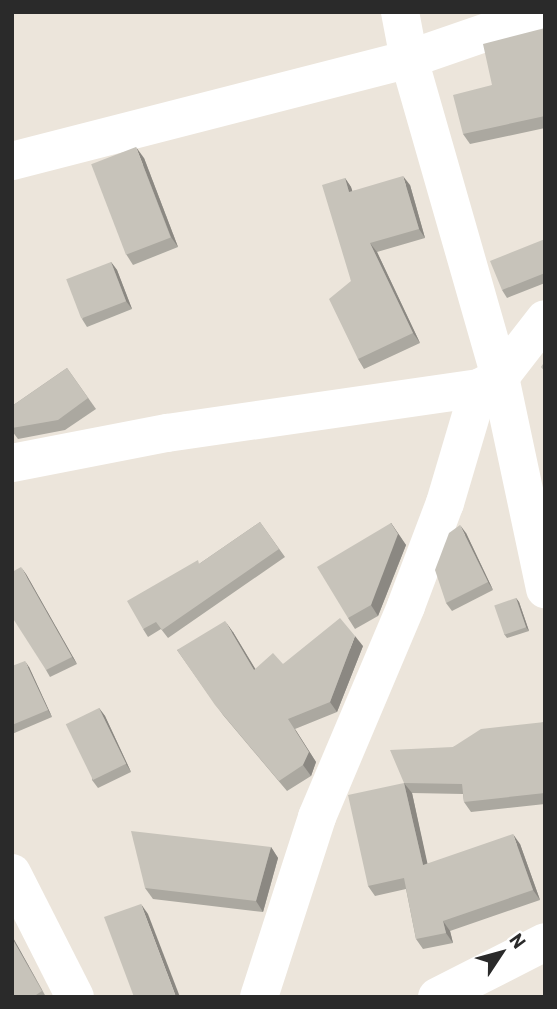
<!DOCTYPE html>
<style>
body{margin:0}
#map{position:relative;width:557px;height:1009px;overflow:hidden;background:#ece5db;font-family:Barlow,sans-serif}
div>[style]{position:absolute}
.minor>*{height:38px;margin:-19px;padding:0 19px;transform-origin:19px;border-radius:19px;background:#fff}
.wall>*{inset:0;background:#aba8a0}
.shaded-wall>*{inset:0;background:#8b8882}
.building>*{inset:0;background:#c7c3ba;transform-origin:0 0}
span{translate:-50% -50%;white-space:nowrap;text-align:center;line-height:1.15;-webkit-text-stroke:7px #fff;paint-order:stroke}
.frame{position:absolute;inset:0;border:14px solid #2a2a2a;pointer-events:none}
.north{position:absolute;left:466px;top:918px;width:70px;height:70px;-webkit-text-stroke:5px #fff;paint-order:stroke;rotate:54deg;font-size:19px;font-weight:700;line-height:28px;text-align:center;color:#2a2a2a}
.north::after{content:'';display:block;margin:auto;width:24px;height:32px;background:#2a2a2a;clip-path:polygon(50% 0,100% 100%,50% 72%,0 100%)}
</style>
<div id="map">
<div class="minor">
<i style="left:400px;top:12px;width:48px;rotate:79.2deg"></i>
<i style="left:409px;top:59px;width:331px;rotate:74deg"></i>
<i style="left:500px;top:377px;width:217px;rotate:78deg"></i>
<i style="left:12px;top:161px;width:410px;rotate:-14.4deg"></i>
<i style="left:409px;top:59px;width:144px;rotate:-19.1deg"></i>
<i style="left:12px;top:463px;width:158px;rotate:-11deg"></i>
<i style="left:167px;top:433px;width:315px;rotate:-8.2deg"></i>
<i style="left:479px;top:388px;width:24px;rotate:-28deg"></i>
<i style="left:500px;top:377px;width:73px;rotate:-52.2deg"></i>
<i style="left:12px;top:873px;width:139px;rotate:63.1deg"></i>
<i style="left:259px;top:997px;width:189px;rotate:-72.1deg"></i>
<i style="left:317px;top:817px;width:229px;rotate:-67.1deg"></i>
<i style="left:406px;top:606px;width:110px;rotate:-69.3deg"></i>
<i style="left:445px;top:503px;width:120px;rotate:-73.5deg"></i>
<i style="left:437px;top:997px;width:121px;rotate:-27deg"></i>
</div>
<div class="wall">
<i style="clip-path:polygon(545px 28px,545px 128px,470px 144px,463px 134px,492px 85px)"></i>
<i style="clip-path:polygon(144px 158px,178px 247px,133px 265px,126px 254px)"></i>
<i style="clip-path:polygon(345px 178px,351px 187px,352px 191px,410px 185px,425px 238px,377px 252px,420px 343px,364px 369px,358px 359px,351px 281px)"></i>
<i style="clip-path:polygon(545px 239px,545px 283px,507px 298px,502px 290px)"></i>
<i style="clip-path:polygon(111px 262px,117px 270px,132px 309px,87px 327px,82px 319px)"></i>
<i style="clip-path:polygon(67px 368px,96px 409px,65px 430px,18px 439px,12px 431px,12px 406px)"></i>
<i style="clip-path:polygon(260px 522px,285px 557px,168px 638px,161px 629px,148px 637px,143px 629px,199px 564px)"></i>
<i style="clip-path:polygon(391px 523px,406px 545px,378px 616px,355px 629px,348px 618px)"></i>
<i style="clip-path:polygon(466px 533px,493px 590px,452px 611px,446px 603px)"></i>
<i style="clip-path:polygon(26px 574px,77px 664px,50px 677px,46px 670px)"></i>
<i style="clip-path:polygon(516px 598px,519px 602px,529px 631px,507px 638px,504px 634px)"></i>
<i style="clip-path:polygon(233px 632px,255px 669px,283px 664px,363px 646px,337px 712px,295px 729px,316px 762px,311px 776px,287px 791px,223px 715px,177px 650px)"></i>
<i style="clip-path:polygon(12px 666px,29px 667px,52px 717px,12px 734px)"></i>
<i style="clip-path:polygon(99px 708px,105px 716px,131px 772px,98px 788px,92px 780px)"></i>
<i style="clip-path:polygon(545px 722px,545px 804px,471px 812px,464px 802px,463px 794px,412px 793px,427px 864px,520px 844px,540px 900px,450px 931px,453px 943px,423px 949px,416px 939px,406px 889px,375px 896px,368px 886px,404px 783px,453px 747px)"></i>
<i style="clip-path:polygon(271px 847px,278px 858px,263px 912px,153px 899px,145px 888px)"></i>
<i style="clip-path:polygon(12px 936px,46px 997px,12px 997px)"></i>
</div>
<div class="shaded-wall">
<i style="clip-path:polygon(136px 147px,144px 158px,178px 247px,171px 237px)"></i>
<i style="clip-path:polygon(403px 176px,410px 185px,425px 238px,419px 229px)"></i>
<i style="clip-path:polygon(345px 178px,351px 187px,356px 202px,349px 192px)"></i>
<i style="clip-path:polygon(370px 243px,377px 252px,420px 343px,413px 333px)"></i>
<i style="clip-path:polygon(111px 262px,117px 270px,132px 309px,126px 301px)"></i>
<i style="clip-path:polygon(391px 523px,406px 545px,378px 616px,371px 605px)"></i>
<i style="clip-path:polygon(460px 525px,466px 533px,493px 590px,488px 582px)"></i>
<i style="clip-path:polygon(21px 567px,26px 574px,77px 664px,72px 657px)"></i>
<i style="clip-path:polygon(516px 598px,519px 602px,529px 631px,526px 627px)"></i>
<i style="clip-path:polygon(225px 621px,233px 632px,262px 680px,254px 670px)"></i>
<i style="clip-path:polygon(355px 636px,363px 646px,337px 712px,330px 702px)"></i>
<i style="clip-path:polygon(25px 661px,29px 667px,52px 717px,48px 710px)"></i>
<i style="clip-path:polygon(99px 708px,105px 716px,131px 772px,126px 764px)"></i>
<i style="clip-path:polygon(295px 729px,316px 762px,311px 776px,303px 765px)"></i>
<i style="clip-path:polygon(404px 783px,412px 793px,430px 875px,423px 865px)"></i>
<i style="clip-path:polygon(513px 834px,520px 844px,540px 900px,533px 890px)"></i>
<i style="clip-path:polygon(271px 847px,278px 858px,263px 912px,256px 901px)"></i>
<i style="clip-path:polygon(141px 904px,148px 914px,180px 997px,176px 997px)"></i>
<i style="clip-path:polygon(443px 921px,450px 931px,453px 943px,446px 933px)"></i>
<i style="clip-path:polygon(12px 936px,46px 997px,12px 938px)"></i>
</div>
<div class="building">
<i style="clip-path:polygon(545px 28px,545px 116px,463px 134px,453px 95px,492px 85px,483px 44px)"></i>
<i style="left:136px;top:147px;width:97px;height:48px;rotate:69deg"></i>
<i style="clip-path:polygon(403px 176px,419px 229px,370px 243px,413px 333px,358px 359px,329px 299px,351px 281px,322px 185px,345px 178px,349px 192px)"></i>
<i style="clip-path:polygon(545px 239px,545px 273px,502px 290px,490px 261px)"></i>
<i style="left:111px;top:262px;width:42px;height:48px;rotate:69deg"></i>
<i style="clip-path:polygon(545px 361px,545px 372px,541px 367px)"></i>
<i style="clip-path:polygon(67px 368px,88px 398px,58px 420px,12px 428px,12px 406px)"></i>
<i style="clip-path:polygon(260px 522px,279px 549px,162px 630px,156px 622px,143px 629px,127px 601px,198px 560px,199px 564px)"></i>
<i style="clip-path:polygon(391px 523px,398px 534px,371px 605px,348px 618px,317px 567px)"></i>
<i style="clip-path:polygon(460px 525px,488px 582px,446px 603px,435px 570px,449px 533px)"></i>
<i style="clip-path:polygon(21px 567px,72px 657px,46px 670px,12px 617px,12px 572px)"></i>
<i style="left:516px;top:598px;width:31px;height:23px;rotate:71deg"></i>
<i style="clip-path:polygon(340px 618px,355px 636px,330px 702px,288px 719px,309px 752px,303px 765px,279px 781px,215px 705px,177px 650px,225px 621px,254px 670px,273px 653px,283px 664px)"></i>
<i style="clip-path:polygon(25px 661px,48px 710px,12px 725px,12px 666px)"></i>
<i style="left:99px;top:708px;width:62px;height:37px;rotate:64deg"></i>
<i style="clip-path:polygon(545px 722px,545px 793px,464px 802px,462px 784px,404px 783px,390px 750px,453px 747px,481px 729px)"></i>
<i style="clip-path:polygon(404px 783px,423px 865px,513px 834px,533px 890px,443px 921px,446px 933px,416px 939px,404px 878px,368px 886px,348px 795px)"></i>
<i style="clip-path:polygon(131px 831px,271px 847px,256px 901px,145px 888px)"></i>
<i style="clip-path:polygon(141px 904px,176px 997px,134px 997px,104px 917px)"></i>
<i style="clip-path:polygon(12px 938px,42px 991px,33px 997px,15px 997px,12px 995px)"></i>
</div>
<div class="frame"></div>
<div class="north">N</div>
</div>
